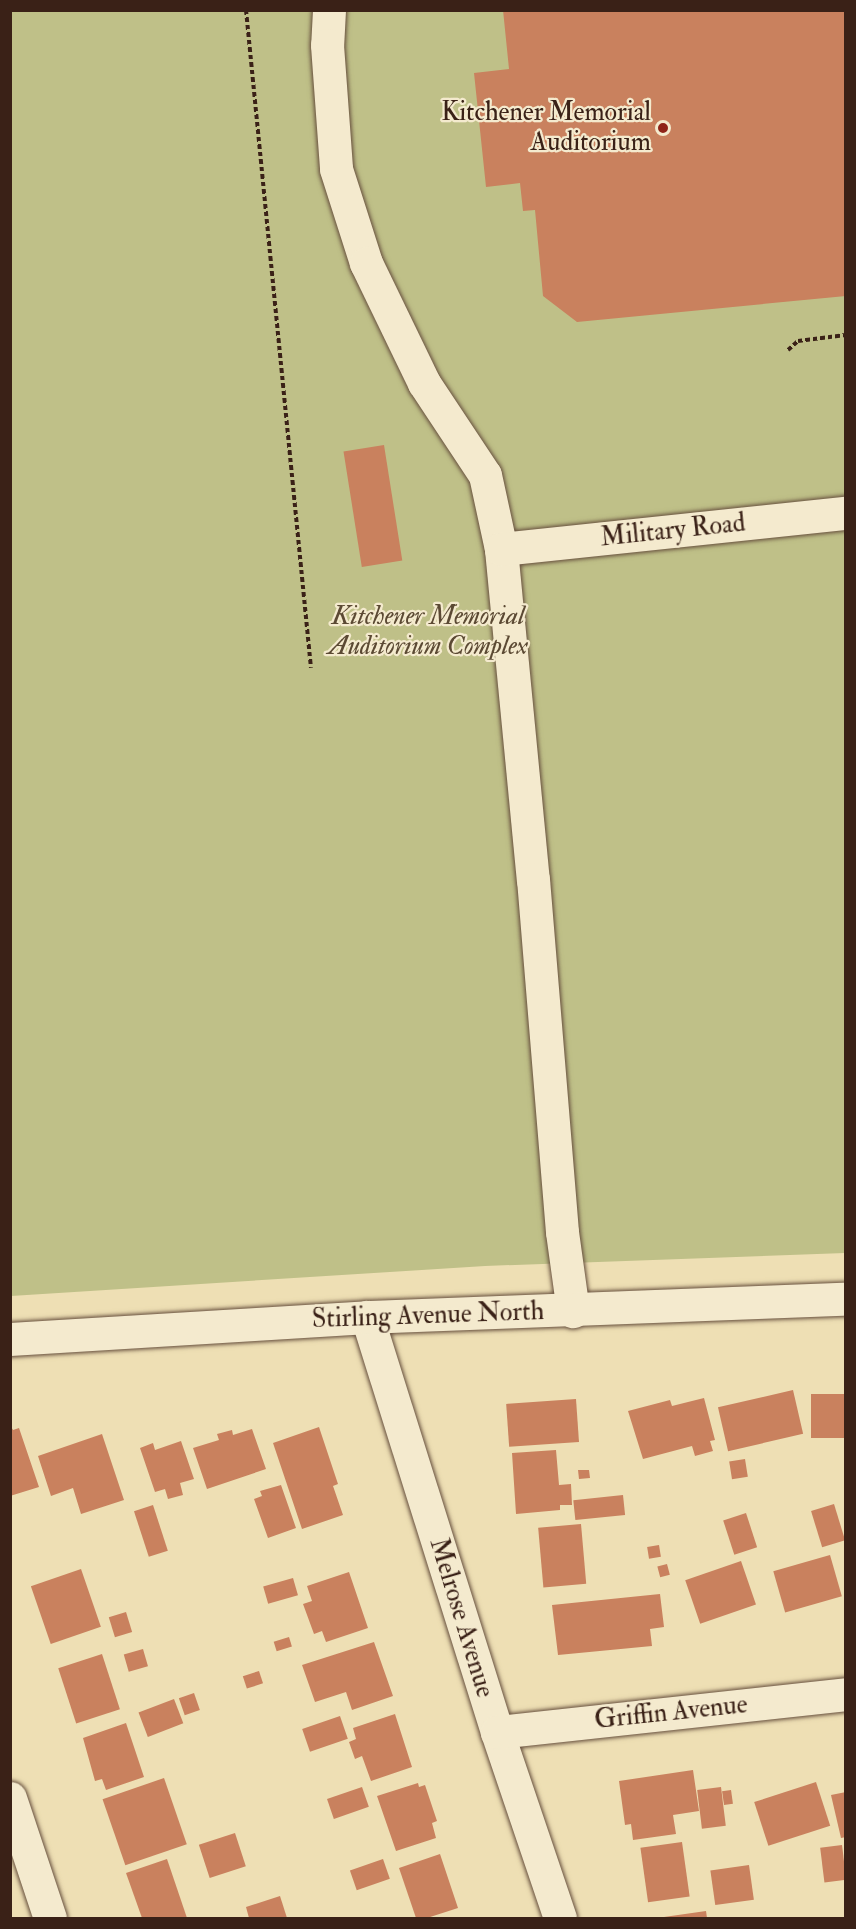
<!DOCTYPE html>
<style>
body{margin:0}
#map{position:relative;width:856px;height:1929px;overflow:hidden;background:#eedfb4;font-family:"IM FELL Double Pica",serif}
div>[style]{position:absolute}
.green>*{inset:0;background:#bfc088}
.building>*{inset:0;background:#c9815e;transform-origin:0 0}
.path>*{height:4px;margin-top:-2px;transform-origin:0;background:repeating-linear-gradient(90deg,#3a2117 0 4.5px,transparent 0 7.5px)}
.roads{filter:drop-shadow(0 0 2px #67503e) drop-shadow(0 0 2px #67503e)}
.minor>*{height:33px;margin:-16.5px;padding:0 16.5px;transform-origin:16.5px;border-radius:16.5px;background:#f4eace}
.dots>*{width:16px;height:16px;translate:-50% -50%;box-sizing:border-box;border:3px solid #f4eace;border-radius:50%}
span{translate:-50% -50%;white-space:nowrap;text-align:center;line-height:1.15;-webkit-text-stroke:4.5px #f4eace;paint-order:stroke}
.poi-label{font-size:26px;color:#3a2117}
.right{translate:-100% -50%;text-align:right}
.street-label{font-size:26px;color:#3a2117}
.park-label{font-size:26px;color:#5b4933;font-style:italic}
.frame{position:absolute;inset:0;border:12px solid #3a2117;pointer-events:none}
</style>
<div id="map">
<div class="green">
<i style="clip-path:polygon(11px 11px,845px 11px,845px 1253px,485px 1266px,11px 1296px)"></i>
</div>
<div class="building">
<i style="clip-path:polygon(503px 10px,846px 10px,846px 296px,577px 322px,543px 296px,535px 210px,523px 211px,520px 183px,486px 187px,474px 73px,509px 69px)"></i>
<i style="left:384px;top:445px;width:117px;height:41px;rotate:81deg"></i>
<i style="left:793px;top:1390px;width:45px;height:77px;rotate:77deg"></i>
<i style="left:846px;top:1394px;width:44px;height:35px;rotate:90deg"></i>
<i style="clip-path:polygon(704px 1398px,715px 1440px,710px 1441px,713px 1451px,695px 1456px,692px 1446px,643px 1459px,628px 1411px,670px 1400px,672px 1406px)"></i>
<i style="left:576px;top:1399px;width:43px;height:70px;rotate:86deg"></i>
<i style="clip-path:polygon(10px 1425px,13px 1430px,19px 1428px,39px 1487px,10px 1496px)"></i>
<i style="clip-path:polygon(319px 1427px,338px 1484px,333px 1486px,343px 1515px,302px 1529px,273px 1443px)"></i>
<i style="clip-path:polygon(252px 1429px,266px 1469px,207px 1489px,193px 1448px,219px 1440px,217px 1434px,232px 1430px,233px 1435px)"></i>
<i style="clip-path:polygon(102px 1434px,124px 1500px,81px 1514px,73px 1488px,51px 1496px,38px 1456px)"></i>
<i style="clip-path:polygon(181px 1441px,194px 1479px,180px 1483px,183px 1495px,168px 1499px,165px 1489px,155px 1492px,140px 1448px,153px 1443px,155px 1450px)"></i>
<i style="clip-path:polygon(556px 1450px,559px 1485px,571px 1484px,572px 1505px,560px 1505px,560px 1510px,516px 1514px,512px 1453px)"></i>
<i style="left:745px;top:1459px;width:18px;height:16px;rotate:81deg"></i>
<i style="clip-path:polygon(578px 1470px,589px 1470px,590px 1478px,579px 1479px)"></i>
<i style="clip-path:polygon(281px 1485px,296px 1528px,268px 1538px,254px 1499px,262px 1496px,260px 1491px)"></i>
<i style="left:623px;top:1495px;width:20px;height:50px;rotate:84deg"></i>
<i style="left:834px;top:1504px;width:38px;height:24px;rotate:73deg"></i>
<i style="left:153px;top:1505px;width:48px;height:20px;rotate:72deg"></i>
<i style="left:746px;top:1513px;width:36px;height:24px;rotate:72deg"></i>
<i style="left:581px;top:1524px;width:60px;height:43px;rotate:85deg"></i>
<i style="left:659px;top:1545px;width:12px;height:12px;rotate:81deg"></i>
<i style="left:830px;top:1555px;width:43px;height:59px;rotate:74deg"></i>
<i style="left:741px;top:1561px;width:46px;height:59px;rotate:71deg"></i>
<i style="left:667px;top:1564px;width:11px;height:10px;rotate:75deg"></i>
<i style="left:81px;top:1569px;width:61px;height:53px;rotate:71deg"></i>
<i style="clip-path:polygon(349px 1572px,368px 1628px,326px 1642px,322px 1631px,314px 1634px,303px 1604px,312px 1601px,307px 1586px)"></i>
<i style="left:293px;top:1578px;width:18px;height:31px;rotate:74deg"></i>
<i style="clip-path:polygon(660px 1594px,664px 1627px,650px 1629px,652px 1646px,558px 1655px,552px 1605px)"></i>
<i style="left:126px;top:1612px;width:21px;height:18px;rotate:73deg"></i>
<i style="left:289px;top:1637px;width:10px;height:16px;rotate:73deg"></i>
<i style="clip-path:polygon(374px 1642px,393px 1696px,352px 1710px,346px 1692px,315px 1702px,302px 1665px)"></i>
<i style="left:143px;top:1649px;width:18px;height:20px;rotate:74deg"></i>
<i style="left:102px;top:1654px;width:58px;height:46px;rotate:72deg"></i>
<i style="left:259px;top:1671px;width:13px;height:17px;rotate:72deg"></i>
<i style="left:194px;top:1693px;width:18px;height:16px;rotate:71deg"></i>
<i style="left:174px;top:1699px;width:26px;height:38px;rotate:69deg"></i>
<i style="clip-path:polygon(395px 1714px,412px 1767px,371px 1781px,362px 1756px,355px 1759px,349px 1742px,356px 1739px,353px 1728px)"></i>
<i style="left:340px;top:1716px;width:24px;height:40px;rotate:71deg"></i>
<i style="clip-path:polygon(126px 1723px,144px 1777px,106px 1790px,102px 1779px,95px 1781px,83px 1738px)"></i>
<i style="clip-path:polygon(693px 1770px,699px 1811px,673px 1815px,676px 1834px,633px 1840px,631px 1824px,625px 1825px,619px 1781px)"></i>
<i style="left:164px;top:1778px;width:70px;height:65px;rotate:71deg"></i>
<i style="left:816px;top:1782px;width:46px;height:65px;rotate:72deg"></i>
<i style="clip-path:polygon(418px 1783px,419px 1787px,425px 1785px,437px 1821px,432px 1823px,436px 1838px,396px 1851px,377px 1796px)"></i>
<i style="left:362px;top:1787px;width:21px;height:37px;rotate:71deg"></i>
<i style="left:721px;top:1787px;width:39px;height:24px;rotate:83deg"></i>
<i style="left:731px;top:1790px;width:14px;height:9px;rotate:82deg"></i>
<i style="clip-path:polygon(846px 1792px,846px 1837px,841px 1838px,831px 1795px)"></i>
<i style="left:235px;top:1833px;width:35px;height:38px;rotate:72deg"></i>
<i style="left:682px;top:1842px;width:55px;height:42px;rotate:82deg"></i>
<i style="left:842px;top:1845px;width:35px;height:22px;rotate:83deg"></i>
<i style="clip-path:polygon(440px 1854px,458px 1908px,427px 1918px,416px 1918px,399px 1868px)"></i>
<i style="clip-path:polygon(167px 1859px,187px 1918px,142px 1918px,126px 1873px)"></i>
<i style="left:383px;top:1859px;width:21px;height:35px;rotate:71deg"></i>
<i style="left:749px;top:1865px;width:35px;height:39px;rotate:82deg"></i>
<i style="clip-path:polygon(280px 1896px,287px 1918px,249px 1918px,246px 1907px)"></i>
<i style="clip-path:polygon(706px 1911px,707px 1918px,664px 1918px,664px 1917px)"></i>
</div>
<div class="path">
<i style="left:246px;top:10px;width:661px;rotate:84.36deg"></i>
<i style="left:788px;top:350px;width:13px;rotate:-42deg"></i>
<i style="left:798px;top:341px;width:48px;rotate:-7.1deg"></i>
</div>
<div class="roads">
<div class="minor">
<i style="left:329px;top:10px;width:35px;rotate:93deg"></i>
<i style="left:327px;top:45px;width:124px;rotate:85.8deg"></i>
<i style="left:336px;top:169px;width:99px;rotate:72.3deg"></i>
<i style="left:366px;top:263px;width:133px;rotate:64.2deg"></i>
<i style="left:424px;top:383px;width:110px;rotate:56.5deg"></i>
<i style="left:485px;top:475px;width:76px;rotate:77.8deg"></i>
<i style="left:501px;top:549px;width:332px;rotate:84.5deg"></i>
<i style="left:533px;top:879px;width:354px;rotate:85.3deg"></i>
<i style="left:562px;top:1232px;width:80px;rotate:82.1deg"></i>
<i style="left:501px;top:549px;width:347px;rotate:-6deg"></i>
<i style="left:367px;top:1317px;width:435px;rotate:72.6deg"></i>
<i style="left:497px;top:1732px;width:196px;rotate:71.3deg"></i>
<i style="left:10px;top:1339px;width:358px;rotate:-3.5deg"></i>
<i style="left:367px;top:1317px;width:479px;rotate:-2.2deg"></i>
<i style="left:497px;top:1732px;width:351px;rotate:-6.2deg"></i>
<i style="left:10px;top:1798px;width:126px;rotate:71.6deg"></i>
</div>
</div>
<div class="dots">
<i style="left:663px;top:128px;background:#8f2418"></i>
</div>
<div class="poi-label">
<span class="right" style="left:651px;top:128px">Kitchener Memorial<br>Auditorium</span>
</div>
<div class="street-label">
<span style="left:673px;top:531px;rotate:-6deg">Military Road</span>
<span style="left:428px;top:1316px;rotate:-2deg">Stirling Avenue North</span>
<span style="left:461px;top:1618px;rotate:73deg">Melrose Avenue</span>
<span style="left:671px;top:1713px;rotate:-6deg">Griffin Avenue</span>
</div>
<div class="park-label">
<span style="left:428px;top:632px">Kitchener Memorial<br>Auditorium Complex</span>
</div>
<div class="frame"></div>
</div>
